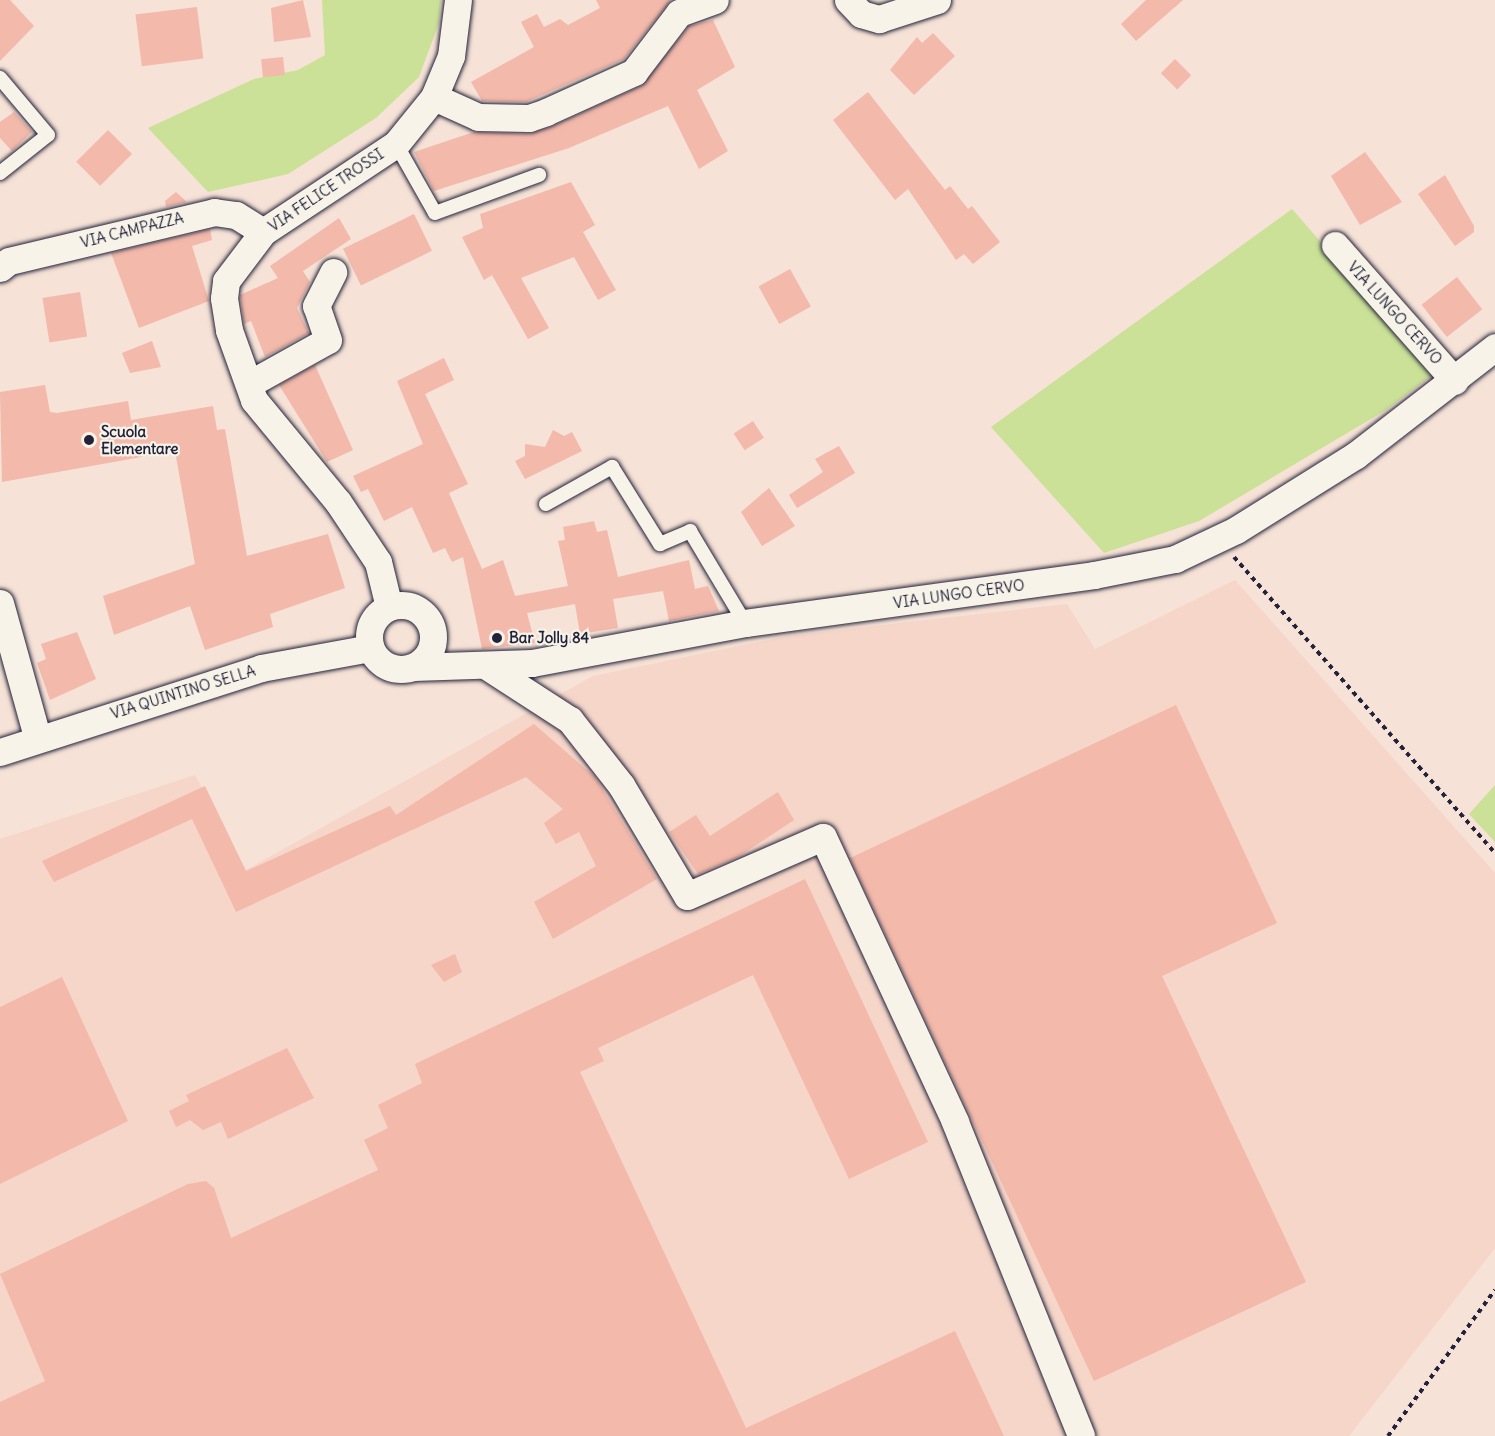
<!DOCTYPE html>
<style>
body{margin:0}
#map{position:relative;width:1495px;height:1436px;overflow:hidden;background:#f6e2d6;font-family:Delius,sans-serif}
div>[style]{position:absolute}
.built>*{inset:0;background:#f5d6c9}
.green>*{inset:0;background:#cae197}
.building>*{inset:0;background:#f3b9ab;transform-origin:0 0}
.path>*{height:4px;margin-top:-2px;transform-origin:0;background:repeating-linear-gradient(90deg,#22223b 0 4.5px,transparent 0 9px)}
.roads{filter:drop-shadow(0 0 2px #22223b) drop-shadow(0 0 2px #22223b)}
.lane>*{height:14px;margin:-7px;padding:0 7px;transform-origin:7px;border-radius:7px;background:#f7f3e8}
.street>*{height:27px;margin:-13.5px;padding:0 13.5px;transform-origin:13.5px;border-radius:13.5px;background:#f7f3e8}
.street>.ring{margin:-13.5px;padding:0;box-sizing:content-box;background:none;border:27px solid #f7f3e8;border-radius:50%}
.dots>*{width:16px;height:16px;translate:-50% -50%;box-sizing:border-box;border:3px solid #f7f3e8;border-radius:50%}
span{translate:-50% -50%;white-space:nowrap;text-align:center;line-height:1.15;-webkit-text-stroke:4.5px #f7f3e8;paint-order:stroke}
.street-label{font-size:15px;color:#22223b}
.poi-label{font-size:15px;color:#22223b;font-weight:700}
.left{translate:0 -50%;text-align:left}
</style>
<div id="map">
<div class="built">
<i style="clip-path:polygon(1235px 580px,1495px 873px,1495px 1248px,1349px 1436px,0 1436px,0 839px,195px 775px,246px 870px,593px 676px,787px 636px,1067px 604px,1095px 649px)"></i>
</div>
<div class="green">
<i style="clip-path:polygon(322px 0,441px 0,439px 23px,419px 77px,376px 118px,288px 174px,208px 192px,148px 128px,254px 79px,298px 70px,325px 55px)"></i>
<i style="clip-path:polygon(1292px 209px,1435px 373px,1386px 410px,1199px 521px,1104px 553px,991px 427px)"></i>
<i style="clip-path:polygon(1495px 785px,1495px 842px,1469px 814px)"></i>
</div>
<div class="building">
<i style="clip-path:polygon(0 0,10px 0,34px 26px,0 61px)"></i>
<i style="clip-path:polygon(303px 0,311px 37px,274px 42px,271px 8px)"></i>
<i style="clip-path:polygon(596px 0,671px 0,624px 59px,526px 102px,482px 101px,471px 82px,534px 47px,521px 22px,537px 14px,544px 27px,560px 19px,568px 25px,600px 8px)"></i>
<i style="clip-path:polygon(1146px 0,1183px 0,1136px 41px,1121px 24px)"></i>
<i style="left:197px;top:7px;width:52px;height:62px;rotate:83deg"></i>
<i style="clip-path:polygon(713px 20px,735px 67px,697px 90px,728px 151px,699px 169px,668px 106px,569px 148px,434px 191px,414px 152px,474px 132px,529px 134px,553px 126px,641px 86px,689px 26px)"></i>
<i style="clip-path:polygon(933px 33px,955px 56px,914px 95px,890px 70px,917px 37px,922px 43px)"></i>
<i style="left:283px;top:57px;width:18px;height:22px;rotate:84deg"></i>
<i style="left:1175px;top:59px;width:23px;height:20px;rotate:45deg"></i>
<i style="clip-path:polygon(868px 92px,945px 190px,950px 186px,968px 209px,972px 206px,1000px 242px,973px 264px,964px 254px,956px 260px,908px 189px,895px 200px,833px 120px)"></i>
<i style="clip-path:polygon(14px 112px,32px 132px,12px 151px,0 138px,0 122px)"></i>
<i style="left:108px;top:130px;width:34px;height:45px;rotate:45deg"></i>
<i style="clip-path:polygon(1365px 152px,1402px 202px,1360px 225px,1331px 176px)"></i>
<i style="clip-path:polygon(1445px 175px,1474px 226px,1474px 232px,1455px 246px,1418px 194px)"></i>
<i style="clip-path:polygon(571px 182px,595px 225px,583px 232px,616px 290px,598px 300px,574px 257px,521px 278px,549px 328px,528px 339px,492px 275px,484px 280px,462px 237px,483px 228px,480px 214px)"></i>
<i style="clip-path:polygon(176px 192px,187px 202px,166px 207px,165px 201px)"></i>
<i style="left:414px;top:214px;width:41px;height:79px;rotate:64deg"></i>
<i style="clip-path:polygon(339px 218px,351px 239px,303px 271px,310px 282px,297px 308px,309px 333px,265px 357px,251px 321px,244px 324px,240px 295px,278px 278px,270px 266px)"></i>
<i style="clip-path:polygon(210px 229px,212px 240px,192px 246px,209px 301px,139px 328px,111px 253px)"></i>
<i style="left:790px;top:269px;width:43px;height:36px;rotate:61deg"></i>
<i style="left:1457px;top:277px;width:41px;height:45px;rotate:52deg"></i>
<i style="left:80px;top:292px;width:45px;height:38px;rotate:81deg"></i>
<i style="clip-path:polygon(152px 341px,161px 367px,130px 373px,122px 353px)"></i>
<i style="clip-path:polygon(444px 358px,454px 380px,425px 394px,468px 484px,449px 493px,482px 569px,503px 560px,515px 596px,568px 586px,558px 541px,565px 540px,563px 527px,594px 521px,597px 532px,607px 530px,618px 577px,689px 560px,695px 589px,708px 586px,719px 611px,669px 621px,663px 591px,613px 599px,618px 628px,580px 634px,575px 604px,527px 613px,535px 643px,482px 649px,463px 557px,452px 562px,445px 548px,433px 553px,412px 507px,384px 521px,368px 489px,361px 492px,353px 476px,423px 444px,397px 381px)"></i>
<i style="clip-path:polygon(315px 365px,353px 450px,327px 462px,279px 385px)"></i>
<i style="clip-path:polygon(45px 385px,50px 412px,57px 413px,128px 401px,131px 420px,213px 406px,217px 430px,225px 429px,247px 556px,328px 534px,345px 588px,270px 614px,273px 627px,205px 650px,190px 606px,114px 635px,103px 596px,195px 564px,175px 451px,2px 482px,0 392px)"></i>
<i style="left:753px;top:421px;width:20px;height:23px;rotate:57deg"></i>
<i style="clip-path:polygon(553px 430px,564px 436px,572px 432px,582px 451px,525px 479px,515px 461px,525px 456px,525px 444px,545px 447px)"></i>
<i style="clip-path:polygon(839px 446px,855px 473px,797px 508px,789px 495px,823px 472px,815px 459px)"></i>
<i style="clip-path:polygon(769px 488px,795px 526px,762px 546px,741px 512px)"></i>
<i style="clip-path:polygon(77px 632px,96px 679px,50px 700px,37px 663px,46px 659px,41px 644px)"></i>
<i style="clip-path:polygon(1176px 705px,1277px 923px,1162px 976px,1306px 1282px,1094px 1381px,850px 858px)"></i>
<i style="clip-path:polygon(534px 724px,595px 777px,657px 879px,553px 939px,534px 902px,596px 866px,579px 832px,556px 844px,544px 823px,563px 809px,526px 777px,236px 912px,192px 819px,54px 882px,42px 861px,205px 786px,246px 871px,390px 806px,396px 815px)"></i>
<i style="clip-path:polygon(778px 792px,794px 820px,738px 857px,698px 874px,669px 832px,696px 815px,710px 836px)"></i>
<i style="clip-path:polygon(805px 879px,928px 1142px,849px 1179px,753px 975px,598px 1048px,604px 1061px,580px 1072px,746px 1428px,955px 1331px,1004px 1436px,0 1436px,0 1402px,45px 1381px,0 1274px,188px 1184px,206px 1181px,214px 1188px,231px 1238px,378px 1170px,364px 1140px,388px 1128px,378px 1105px,422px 1083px,415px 1064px)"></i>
<i style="clip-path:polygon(455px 954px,462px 972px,444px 982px,431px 965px)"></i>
<i style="clip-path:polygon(62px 977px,128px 1121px,0 1184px,0 1007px)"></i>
<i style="clip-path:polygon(287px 1048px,314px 1098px,228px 1139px,221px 1122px,203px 1130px,190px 1120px,176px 1127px,169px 1111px,189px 1101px,186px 1095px)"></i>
</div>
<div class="path">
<i style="left:1234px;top:557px;width:395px;rotate:48.6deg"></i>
<i style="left:1388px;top:1436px;width:181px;rotate:-53.8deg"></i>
</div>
<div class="roads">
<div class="lane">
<i style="left:396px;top:144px;width:79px;rotate:60.5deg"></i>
<i style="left:435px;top:213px;width:111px;rotate:-20.1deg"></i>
<i style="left:0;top:173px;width:61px;rotate:-38.4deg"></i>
<i style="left:48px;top:135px;width:75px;rotate:-130.1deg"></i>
<i style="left:546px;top:504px;width:76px;rotate:-29.3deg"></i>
<i style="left:612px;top:467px;width:91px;rotate:58.1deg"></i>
<i style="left:660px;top:544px;width:33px;rotate:-23deg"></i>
<i style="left:690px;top:531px;width:107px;rotate:59.1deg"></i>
</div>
<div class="street">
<i style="left:848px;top:0;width:19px;rotate:47deg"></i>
<i style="left:861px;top:14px;width:19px;rotate:16deg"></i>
<i style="left:879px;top:19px;width:61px;rotate:-18.1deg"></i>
<i style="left:434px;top:97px;width:48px;rotate:24.4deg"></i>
<i style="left:478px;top:117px;width:51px;rotate:1.1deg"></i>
<i style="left:529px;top:118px;width:18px;rotate:-19deg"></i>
<i style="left:546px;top:112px;width:97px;rotate:-24.4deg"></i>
<i style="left:634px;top:72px;width:74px;rotate:-52.7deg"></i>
<i style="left:679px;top:13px;width:38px;rotate:-20deg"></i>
<i style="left:1335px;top:245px;width:181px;rotate:48.6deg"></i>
<i style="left:0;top:268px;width:11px;rotate:-38deg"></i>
<i style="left:9px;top:261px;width:211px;rotate:-13.4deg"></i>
<i style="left:214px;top:212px;width:22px;rotate:8deg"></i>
<i style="left:236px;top:215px;width:32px;rotate:32deg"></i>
<i style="left:249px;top:384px;width:90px;rotate:-29.1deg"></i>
<i style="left:328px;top:340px;width:36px;rotate:-109deg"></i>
<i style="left:316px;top:306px;width:38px;rotate:-63deg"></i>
<i style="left:0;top:603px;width:138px;rotate:74.5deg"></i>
<i class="ring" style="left:369px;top:605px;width:37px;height:37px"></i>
<i style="left:389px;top:607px;width:46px;rotate:-103.7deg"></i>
<i style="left:378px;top:562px;width:72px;rotate:-123.7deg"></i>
<i style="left:338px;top:502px;width:132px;rotate:-129.5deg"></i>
<i style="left:254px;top:400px;width:74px;rotate:-109.7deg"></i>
<i style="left:229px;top:330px;width:32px;rotate:-99deg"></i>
<i style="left:224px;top:298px;width:17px;rotate:-83deg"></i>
<i style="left:226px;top:281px;width:61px;rotate:-52.9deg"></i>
<i style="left:263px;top:232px;width:159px;rotate:-33.5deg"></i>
<i style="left:396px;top:144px;width:60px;rotate:-51deg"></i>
<i style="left:434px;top:97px;width:44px;rotate:-67.5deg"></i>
<i style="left:451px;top:56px;width:56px;rotate:-82.9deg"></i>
<i style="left:413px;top:667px;width:119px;rotate:-1.9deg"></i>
<i style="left:532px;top:663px;width:217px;rotate:-10.6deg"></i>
<i style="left:745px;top:623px;width:352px;rotate:-7.8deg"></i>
<i style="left:1094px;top:575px;width:83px;rotate:-11.2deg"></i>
<i style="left:1175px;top:559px;width:68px;rotate:-25.4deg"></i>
<i style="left:1236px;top:530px;width:142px;rotate:-32deg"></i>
<i style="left:1356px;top:455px;width:176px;rotate:-37.8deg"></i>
<i style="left:488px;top:667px;width:98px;rotate:32.9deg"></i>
<i style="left:570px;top:720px;width:83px;rotate:51.9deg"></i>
<i style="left:621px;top:785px;width:129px;rotate:59.3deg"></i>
<i style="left:687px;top:896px;width:148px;rotate:-23.5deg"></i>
<i style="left:823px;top:837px;width:314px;rotate:65.1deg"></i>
<i style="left:955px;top:1122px;width:338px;rotate:68.1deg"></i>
<i style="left:0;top:752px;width:274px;rotate:-17.8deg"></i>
<i style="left:261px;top:668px;width:111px;rotate:-10.4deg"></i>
</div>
</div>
<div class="dots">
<i style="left:89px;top:440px;background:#22223b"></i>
<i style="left:497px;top:638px;background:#22223b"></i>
</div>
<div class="street-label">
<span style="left:326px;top:190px;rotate:-34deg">VIA FELICE TROSSI</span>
<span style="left:132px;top:230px;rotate:-14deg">VIA CAMPAZZA</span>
<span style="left:1395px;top:313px;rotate:48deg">VIA LUNGO CERVO</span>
<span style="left:959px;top:594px;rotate:-8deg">VIA LUNGO CERVO</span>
<span style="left:183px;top:692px;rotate:-17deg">VIA QUINTINO SELLA</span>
</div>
<div class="poi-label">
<span class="left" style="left:101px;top:440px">Scuola<br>Elementare</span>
<span class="left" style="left:509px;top:638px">Bar Jolly 84</span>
</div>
</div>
